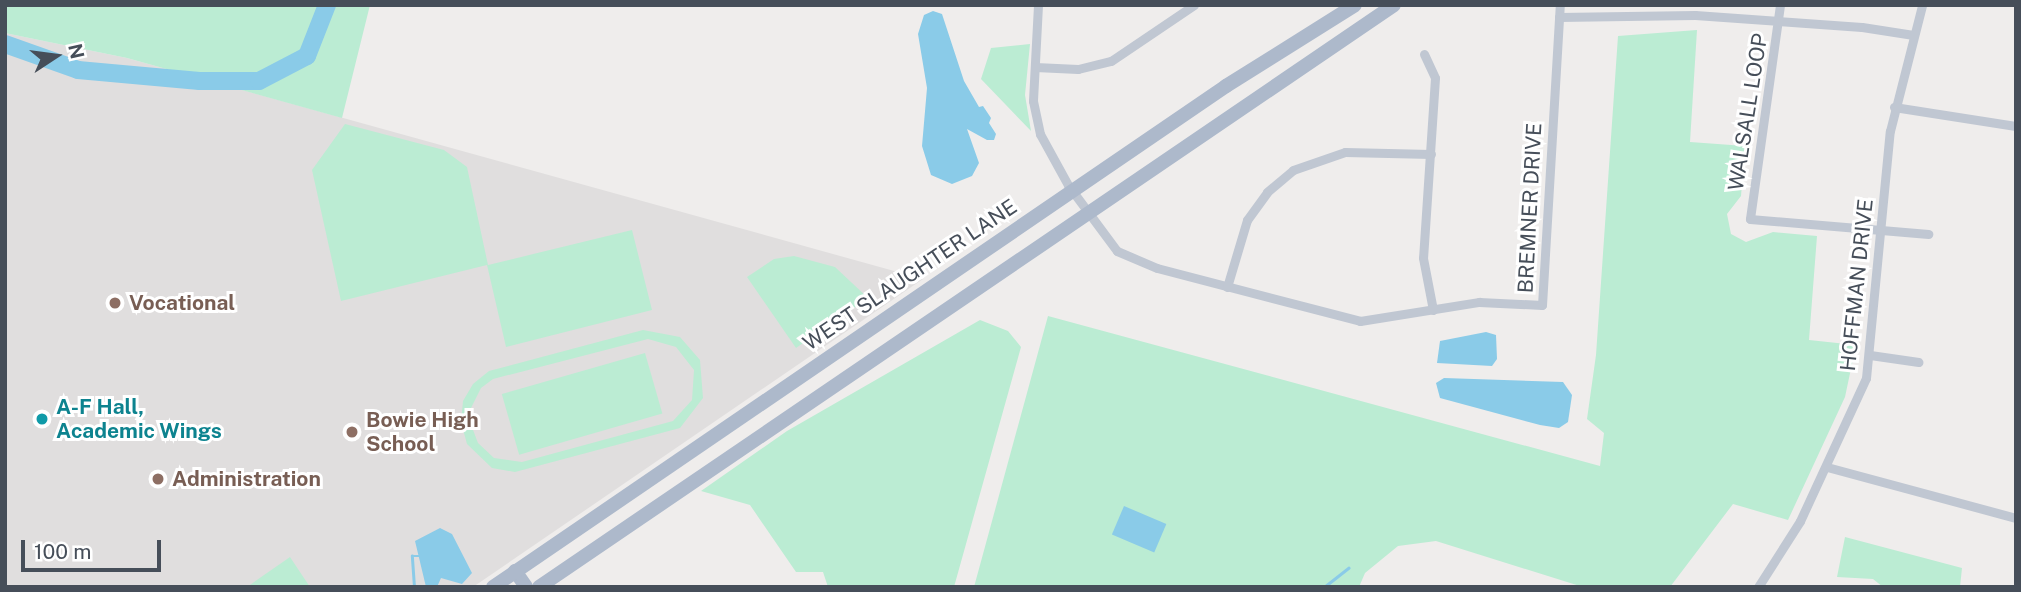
<!DOCTYPE html>
<style>
body{margin:0}
#map{position:relative;width:2021px;height:592px;overflow:hidden;background:#efedec;font-family:"Public Sans",sans-serif}
div>[style]{position:absolute}
.education>*{inset:0;background:#e0dede}
.green>*{inset:0;background:#bbecd3;transform-origin:0 0}
.water>*{inset:0;background:#8acbe8;transform-origin:0 0}
.stream>*{height:2.5px;margin:-1.25px;padding:0 1.25px;transform-origin:1.25px;border-radius:1.25px;background:#8acbe8}
.river>*{height:18px;margin:-9px;padding:0 9px;transform-origin:9px;border-radius:9px;background:#8acbe8}
.minor>*{height:9px;margin:-4.5px;padding:0 4.5px;transform-origin:4.5px;border-radius:4.5px;background:#c0c7d2}
.primary>*{height:14px;margin:-7px;padding:0 7px;transform-origin:7px;border-radius:7px;background:#adb9cb}
.dots>*{width:19px;height:19px;translate:-50% -50%;box-sizing:border-box;border:4px solid #fff;border-radius:50%}
span{translate:-50% -50%;white-space:nowrap;text-align:center;line-height:1.15;-webkit-text-stroke:6px #fff;paint-order:stroke}
.street-label{font-size:21px;color:#464e59}
.education-label{font-size:21px;color:#785e54;font-weight:700}
.left{translate:0 -50%;text-align:left}
.culture-label{font-size:21px;color:#0d838f;font-weight:700}
.frame{position:absolute;inset:0;border:7px solid #464e59;pointer-events:none}
.north{position:absolute;left:21px;top:21px;width:70px;height:70px;-webkit-text-stroke:5px #fff;paint-order:stroke;rotate:77deg;font-size:19px;font-weight:700;line-height:28px;text-align:center;color:#464e59}
.north::after{content:'';display:block;margin:auto;width:24px;height:32px;background:#464e59;clip-path:polygon(50% 0,100% 100%,50% 72%,0 100%)}
.scale{position:absolute;left:21px;top:540px;width:140px;height:32px;box-sizing:border-box;border:4px solid #464e59;border-top:0;padding-left:9px;font-size:21px;line-height:24px;white-space:nowrap;color:#464e59;-webkit-text-stroke:5px #fff;paint-order:stroke}
</style>
<div id="map">
<div class="education">
<i style="clip-path:polygon(5px 33px,127px 58px,923px 279px,473px 587px,5px 587px)"></i>
</div>
<div class="green">
<i style="clip-path:polygon(5px 5px,370px 5px,342px 118px,127px 58px,5px 33px)"></i>
<i style="clip-path:polygon(1697px 30px,1690px 142px,1745px 146px,1741px 196px,1727px 214px,1731px 234px,1746px 242px,1773px 232px,1817px 236px,1809px 340px,1856px 345px,1845px 397px,1788px 520px,1733px 504px,1670px 587px,1583px 587px,1436px 541px,1398px 546px,1365px 573px,1359px 587px,974px 587px,1048px 316px,1600px 466px,1604px 433px,1587px 419px,1596px 355px,1618px 36px)"></i>
<i style="clip-path:polygon(1030px 44px,1025px 95px,1031px 131px,981px 79px,991px 48px)"></i>
<i style="clip-path:polygon(345px 124px,444px 150px,467px 167px,488px 265px,632px 230px,652px 310px,506px 347px,487px 265px,341px 301px,312px 170px)"></i>
<i style="clip-path:polygon(794px 256px,835px 267px,868px 298px,796px 348px,747px 277px,774px 259px)"></i>
<i style="clip-path:polygon(980px 320px,1008px 331px,1021px 347px,954px 587px,828px 587px,823px 572px,796px 572px,750px 505px,701px 491px,787px 431px)"></i>
<i style="clip-path:polygon(evenodd,643px 330px,680px 337px,700px 360px,703px 398px,680px 428px,515px 472px,492px 468px,467px 444px,461px 422px,463px 401px,473px 384px,489px 371px,643px 330px,648px 339px,676px 347px,694px 370px,692px 400px,673px 421px,522px 462px,494px 458px,478px 443px,470px 422px,471px 408px,481px 388px,493px 379px,648px 339px)"></i>
<i style="left:645px;top:353px;width:63px;height:149px;rotate:74deg"></i>
<i style="clip-path:polygon(1845px 537px,1962px 568px,1960px 587px,1883px 587px,1873px 579px,1837px 577px)"></i>
<i style="clip-path:polygon(290px 557px,310px 587px,247px 587px)"></i>
</div>
<div class="water">
<i style="clip-path:polygon(933px 11px,942px 14px,964px 81px,979px 107px,983px 106px,991px 118px,989px 123px,996px 134px,994px 140px,987px 140px,967px 129px,979px 163px,972px 176px,952px 184px,931px 175px,922px 146px,927px 88px,918px 34px,924px 15px)"></i>
<i style="clip-path:polygon(1486px 332px,1496px 335px,1497px 359px,1492px 366px,1437px 363px,1440px 341px)"></i>
<i style="clip-path:polygon(1444px 378px,1563px 382px,1572px 395px,1568px 422px,1559px 428px,1540px 425px,1440px 398px,1436px 383px)"></i>
<i style="left:1124px;top:506px;width:46px;height:31px;rotate:23deg"></i>
<i style="clip-path:polygon(440px 528px,452px 534px,472px 573px,462px 584px,441px 578px,437px 587px,426px 587px,415px 541px)"></i>
</div>
<div class="stream">
<i style="left:414px;top:587px;width:31px;rotate:-94deg"></i>
<i style="left:412px;top:556px;width:7px"></i>
<i style="left:1324px;top:587px;width:31px;rotate:-38deg"></i>
</div>
<div class="river">
<i style="left:5px;top:44px;width:77px;rotate:19.6deg"></i>
<i style="left:78px;top:70px;width:122px;rotate:5.2deg"></i>
<i style="left:200px;top:81px;width:59px"></i>
<i style="left:259px;top:81px;width:54px;rotate:-27.5deg"></i>
<i style="left:307px;top:56px;width:55px;rotate:-68.6deg"></i>
</div>
<div class="minor">
<i style="left:1038px;top:5px;width:96px;rotate:93deg"></i>
<i style="left:1033px;top:101px;width:34px;rotate:78deg"></i>
<i style="left:1040px;top:134px;width:58px;rotate:61.2deg"></i>
<i style="left:1068px;top:185px;width:82px;rotate:53.4deg"></i>
<i style="left:1117px;top:251px;width:43px;rotate:23deg"></i>
<i style="left:1157px;top:268px;width:210px;rotate:14.6deg"></i>
<i style="left:1360px;top:321px;width:121px;rotate:-9.1deg"></i>
<i style="left:1479px;top:302px;width:63px;rotate:2.7deg"></i>
<i style="left:1542px;top:305px;width:301px;rotate:-86.6deg"></i>
<i style="left:1780px;top:5px;width:216px;rotate:98deg"></i>
<i style="left:1750px;top:219px;width:179px;rotate:4.8deg"></i>
<i style="left:1559px;top:17px;width:136px;rotate:-0.8deg"></i>
<i style="left:1695px;top:15px;width:167px;rotate:4.1deg"></i>
<i style="left:1862px;top:27px;width:52px;rotate:8.9deg"></i>
<i style="left:1424px;top:54px;width:26px;rotate:65deg"></i>
<i style="left:1435px;top:78px;width:180px;rotate:93.8deg"></i>
<i style="left:1423px;top:258px;width:53px;rotate:79.1deg"></i>
<i style="left:1035px;top:67px;width:43px;rotate:2.7deg"></i>
<i style="left:1078px;top:69px;width:34px;rotate:-14deg"></i>
<i style="left:1111px;top:61px;width:100px;rotate:-34deg"></i>
<i style="left:1894px;top:107px;width:123px;rotate:8.9deg"></i>
<i style="left:1227px;top:287px;width:70px;rotate:-73.4deg"></i>
<i style="left:1247px;top:220px;width:34px;rotate:-54deg"></i>
<i style="left:1267px;top:192px;width:34px;rotate:-40deg"></i>
<i style="left:1293px;top:170px;width:55px;rotate:-19.1deg"></i>
<i style="left:1345px;top:152px;width:86px;rotate:1.3deg"></i>
<i style="left:1870px;top:355px;width:49px;rotate:8.3deg"></i>
<i style="left:1827px;top:467px;width:196px;rotate:15.1deg"></i>
<i style="left:1758px;top:587px;width:78px;rotate:-57.5deg"></i>
<i style="left:1800px;top:521px;width:157px;rotate:-65.2deg"></i>
<i style="left:1866px;top:378px;width:248px;rotate:-84.5deg"></i>
<i style="left:1890px;top:131px;width:130px;rotate:-75.7deg"></i>
</div>
<div class="primary">
<i style="left:515px;top:571px;width:19px;rotate:55deg"></i>
<i style="left:493px;top:587px;width:888px;rotate:-34.35deg"></i>
<i style="left:1226px;top:86px;width:152px;rotate:-32.1deg"></i>
<i style="left:539px;top:587px;width:1034px;rotate:-34.24deg"></i>
</div>
<div class="dots">
<i style="left:115px;top:303px;background:#8d6e63"></i>
<i style="left:42px;top:419px;background:#0f9aa8"></i>
<i style="left:352px;top:432px;background:#8d6e63"></i>
<i style="left:158px;top:479px;background:#8d6e63"></i>
</div>
<div class="street-label">
<span style="left:1748px;top:112px;rotate:-81deg">WALSALL LOOP</span>
<span style="left:1530px;top:208px;rotate:-87deg">BREMNER DRIVE</span>
<span style="left:910px;top:275px;rotate:-34deg">WEST SLAUGHTER LANE</span>
<span style="left:1857px;top:285px;rotate:-84deg">HOFFMAN DRIVE</span>
</div>
<div class="education-label">
<span class="left" style="left:129px;top:303px">Vocational</span>
<span class="left" style="left:366px;top:432px">Bowie High<br>School</span>
<span class="left" style="left:172px;top:479px">Administration</span>
</div>
<div class="culture-label">
<span class="left" style="left:56px;top:419px">A-F Hall,<br>Academic Wings</span>
</div>
<div class="frame"></div>
<div class="north">N</div>
<div class="scale">100 m</div>
</div>
